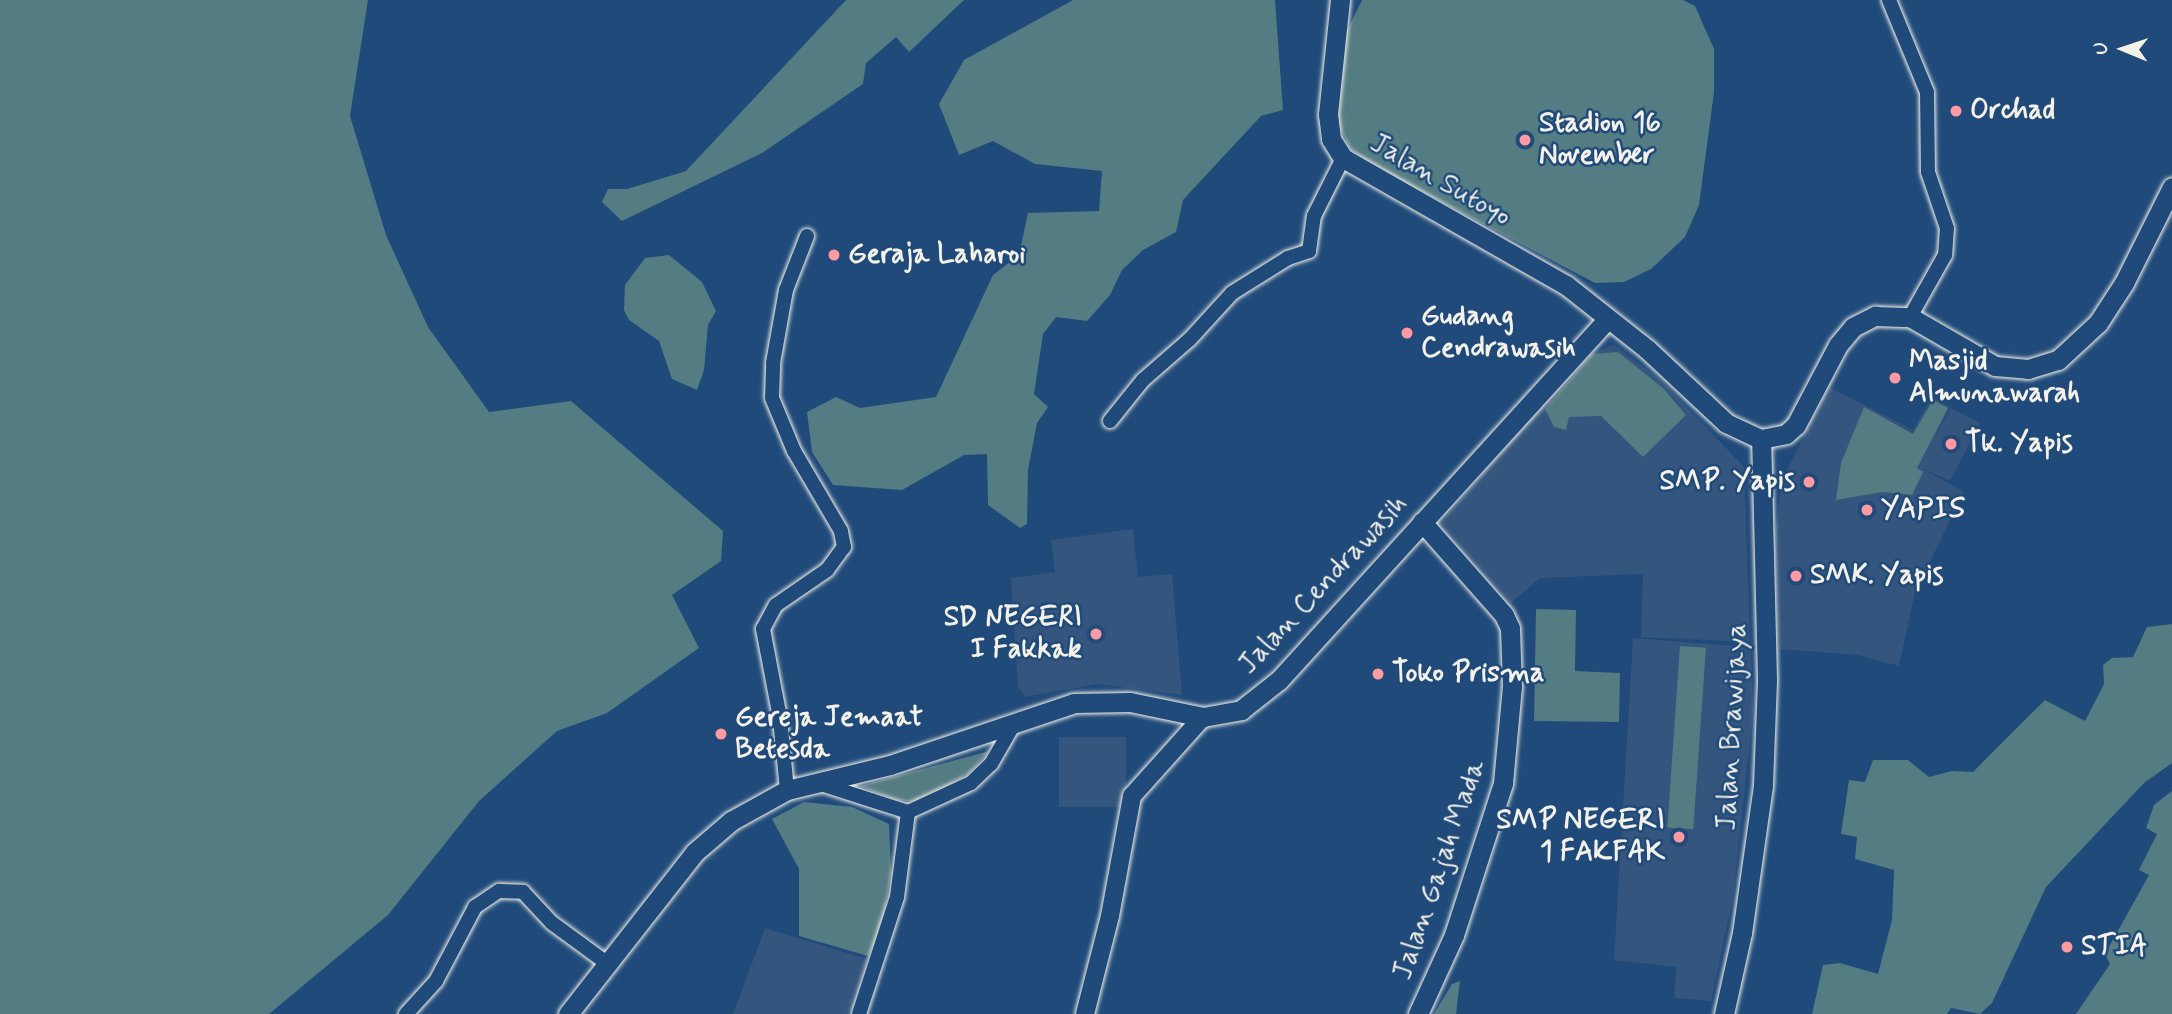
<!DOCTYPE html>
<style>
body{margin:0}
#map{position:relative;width:2172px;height:1014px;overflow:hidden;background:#1f4a7a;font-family:Mynerve,sans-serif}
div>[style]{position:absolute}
.built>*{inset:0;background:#34557d;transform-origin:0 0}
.green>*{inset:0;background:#547c83;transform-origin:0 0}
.roads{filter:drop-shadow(0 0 2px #f4f1e8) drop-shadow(0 0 2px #f4f1e8)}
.minor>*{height:14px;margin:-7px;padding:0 7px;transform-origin:7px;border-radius:7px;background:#1f4a7a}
.tertiary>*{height:18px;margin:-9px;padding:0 9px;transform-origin:9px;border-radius:9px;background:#1f4a7a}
.secondary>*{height:19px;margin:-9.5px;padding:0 9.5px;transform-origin:9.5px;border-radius:9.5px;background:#1f4a7a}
.dots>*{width:19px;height:19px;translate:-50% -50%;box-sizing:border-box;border:4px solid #1f4a7a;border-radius:50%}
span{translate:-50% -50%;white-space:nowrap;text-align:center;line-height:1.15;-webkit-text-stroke:5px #1f4a7a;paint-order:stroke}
.poi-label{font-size:28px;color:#f4f1e8;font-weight:700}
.left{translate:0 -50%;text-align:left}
.right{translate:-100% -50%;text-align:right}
.street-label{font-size:28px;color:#f4f1e8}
.north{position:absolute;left:2088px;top:14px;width:70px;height:70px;-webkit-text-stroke:5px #1f4a7a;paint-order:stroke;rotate:272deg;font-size:19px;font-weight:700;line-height:28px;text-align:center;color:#f4f1e8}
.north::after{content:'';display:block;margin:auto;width:24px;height:32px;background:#f4f1e8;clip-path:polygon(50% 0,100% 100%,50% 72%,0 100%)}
</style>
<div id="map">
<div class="built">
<i style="clip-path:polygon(1614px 345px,1662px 381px,1744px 467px,1750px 642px,1641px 637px,1643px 574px,1540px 578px,1511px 603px,1441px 523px,1584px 356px)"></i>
<i style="clip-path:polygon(1829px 387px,1913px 430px,1932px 397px,1950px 407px,1936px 435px,1951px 408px,1980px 423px,1950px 481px,1920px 467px,1964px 492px,1915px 592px,1899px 666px,1858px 655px,1779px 649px,1776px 528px,1782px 480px)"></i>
<i style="clip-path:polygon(1133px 529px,1138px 577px,1172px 574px,1182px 695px,1098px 684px,1025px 697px,1018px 686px,1011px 578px,1055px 572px,1051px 540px)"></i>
<i style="clip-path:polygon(1633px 638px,1751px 647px,1753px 712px,1733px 897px,1711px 1001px,1674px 998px,1676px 967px,1614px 960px)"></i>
<i style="left:1059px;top:737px;width:67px;height:70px"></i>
<i style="clip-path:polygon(765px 928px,867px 959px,847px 1014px,733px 1014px)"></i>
</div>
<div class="green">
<i style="clip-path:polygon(0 0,368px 0,350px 116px,386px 235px,428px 327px,489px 412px,571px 401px,723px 531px,721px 561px,672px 595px,699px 648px,607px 713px,557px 731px,479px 801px,388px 915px,269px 1014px,0 1014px)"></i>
<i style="clip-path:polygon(846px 0,964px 0,909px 52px,896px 37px,866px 63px,863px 84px,762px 153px,622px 221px,602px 202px,608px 189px,627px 189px,686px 171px)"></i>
<i style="clip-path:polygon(1073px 0,1275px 0,1283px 110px,1261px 116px,1183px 200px,1176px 232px,1143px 250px,1122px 270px,1110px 295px,1087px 321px,1056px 317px,1043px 334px,1034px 394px,1048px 407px,1037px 423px,1028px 470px,1027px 524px,1020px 528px,988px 505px,987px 454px,964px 455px,902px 490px,833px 485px,812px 452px,807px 412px,836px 397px,860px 408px,936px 397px,993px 275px,1019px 255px,1028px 213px,1099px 211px,1102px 171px,1035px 164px,993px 141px,959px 155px,939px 104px,964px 60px)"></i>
<i style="clip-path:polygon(1362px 0,1683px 0,1695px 6px,1714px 49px,1714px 92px,1699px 205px,1685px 237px,1651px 269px,1624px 282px,1595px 283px,1368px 163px,1349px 147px,1336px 118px,1346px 33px)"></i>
<i style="clip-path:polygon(669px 255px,702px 282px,716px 311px,708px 325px,704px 370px,697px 390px,672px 379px,659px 341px,629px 320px,624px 310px,625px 285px,645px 258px)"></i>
<i style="clip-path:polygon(1618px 352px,1663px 388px,1686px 415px,1643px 457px,1601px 416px,1569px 417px,1566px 430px,1554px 427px,1545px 409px,1592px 354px)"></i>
<i style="clip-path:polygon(1933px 400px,1948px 408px,1917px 468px,1923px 472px,1912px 495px,1882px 492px,1836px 500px,1841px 463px,1864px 407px,1913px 434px)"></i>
<i style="clip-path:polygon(1536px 609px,1576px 610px,1575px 671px,1620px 673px,1619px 722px,1534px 721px)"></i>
<i style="clip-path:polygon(2172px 624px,2172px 763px,2144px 783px,2046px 887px,1992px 1003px,1980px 1014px,1951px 1008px,1947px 1014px,1812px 1014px,1823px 965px,1840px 963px,1878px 974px,1892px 920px,1894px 870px,1855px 859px,1857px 837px,1841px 834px,1849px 780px,1865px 782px,1873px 760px,1908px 760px,1929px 777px,1952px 771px,1973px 772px,2045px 700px,2085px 721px,2104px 684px,2103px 665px,2112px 658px,2133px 657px,2147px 627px)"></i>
<i style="left:1680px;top:646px;width:26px;height:182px;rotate:4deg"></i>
<i style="clip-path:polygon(989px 751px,969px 773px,920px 802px,895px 800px,860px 786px)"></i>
<i style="clip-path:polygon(2172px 791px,2172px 1014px,2076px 1014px,2110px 964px,2105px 954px,2149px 875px,2139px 870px,2157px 834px,2146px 828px,2154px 805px)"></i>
<i style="clip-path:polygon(804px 802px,852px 807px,889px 824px,891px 873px,881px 932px,868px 956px,799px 936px,799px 869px,772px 819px)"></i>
<i style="clip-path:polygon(1460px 981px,1456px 1014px,1434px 1014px,1452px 984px)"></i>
</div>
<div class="roads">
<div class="minor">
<i style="left:1889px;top:0;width:100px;rotate:67.6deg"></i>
<i style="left:1927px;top:92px;width:80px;rotate:89.3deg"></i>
<i style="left:1928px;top:172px;width:59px;rotate:71.3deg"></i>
<i style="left:1947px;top:228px;width:27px;rotate:94deg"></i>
<i style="left:1945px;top:255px;width:71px;rotate:119.4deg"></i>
<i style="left:1110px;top:421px;width:53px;rotate:-51.2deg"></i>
<i style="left:1143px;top:380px;width:62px;rotate:-41.1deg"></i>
<i style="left:1190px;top:339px;width:62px;rotate:-47.6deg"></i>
<i style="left:1232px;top:293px;width:66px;rotate:-32deg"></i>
<i style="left:1288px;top:258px;width:22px;rotate:-18deg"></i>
<i style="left:1309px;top:251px;width:35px;rotate:-82deg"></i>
<i style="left:1314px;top:216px;width:65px;rotate:-63.4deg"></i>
<i style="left:818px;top:783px;width:95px;rotate:17.9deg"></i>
<i style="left:908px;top:812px;width:69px;rotate:-24.7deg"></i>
<i style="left:971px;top:783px;width:28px;rotate:-44deg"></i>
<i style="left:991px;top:764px;width:46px;rotate:-60.1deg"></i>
<i style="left:787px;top:790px;width:72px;rotate:-95.6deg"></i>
<i style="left:780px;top:718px;width:91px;rotate:-100.8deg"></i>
<i style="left:763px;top:629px;width:27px;rotate:-62deg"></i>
<i style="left:776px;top:605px;width:62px;rotate:-34.5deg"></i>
<i style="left:827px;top:570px;width:29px;rotate:-54deg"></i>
<i style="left:844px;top:547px;width:16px;rotate:-101deg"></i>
<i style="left:841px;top:531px;width:93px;rotate:-120.4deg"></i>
<i style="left:794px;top:451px;width:57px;rotate:-112.5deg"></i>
<i style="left:772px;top:398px;width:35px;rotate:-88deg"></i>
<i style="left:773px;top:363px;width:74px;rotate:-79.9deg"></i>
<i style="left:786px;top:290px;width:58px;rotate:-68.7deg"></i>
<i style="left:406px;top:1014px;width:45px;rotate:-47.7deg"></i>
<i style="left:436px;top:981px;width:84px;rotate:-62.2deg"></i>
<i style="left:475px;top:907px;width:29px;rotate:-34deg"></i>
<i style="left:499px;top:891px;width:24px;rotate:2deg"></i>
<i style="left:523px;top:892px;width:42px;rotate:46.9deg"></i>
<i style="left:552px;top:923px;width:69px;rotate:36.2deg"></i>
<i style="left:859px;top:1014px;width:123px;rotate:-72deg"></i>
<i style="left:897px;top:897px;width:86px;rotate:-82.6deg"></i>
</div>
<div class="tertiary">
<i style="left:1085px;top:1014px;width:101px;rotate:-75.7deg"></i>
<i style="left:1110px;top:916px;width:122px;rotate:-79.6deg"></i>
<i style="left:1132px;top:796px;width:106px;rotate:-48.1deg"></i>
</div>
<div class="secondary">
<i style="left:1340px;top:0;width:115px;rotate:96deg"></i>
<i style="left:1328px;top:114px;width:25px;rotate:83deg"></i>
<i style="left:1331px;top:139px;width:22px;rotate:58deg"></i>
<i style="left:1343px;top:158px;width:257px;rotate:29.7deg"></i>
<i style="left:1566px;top:285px;width:103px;rotate:38.3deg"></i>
<i style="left:1647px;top:349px;width:108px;rotate:43.1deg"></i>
<i style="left:1726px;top:423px;width:38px;rotate:25deg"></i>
<i style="left:1761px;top:439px;width:25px;rotate:-11deg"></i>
<i style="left:1786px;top:434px;width:13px;rotate:-42deg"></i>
<i style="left:1796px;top:425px;width:90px;rotate:-62.3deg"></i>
<i style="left:1838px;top:345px;width:23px;rotate:-50deg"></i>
<i style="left:1853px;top:327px;width:25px;rotate:-27deg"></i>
<i style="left:1875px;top:316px;width:35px;rotate:2deg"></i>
<i style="left:1910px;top:317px;width:98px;rotate:30deg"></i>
<i style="left:1995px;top:366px;width:33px;rotate:5deg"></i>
<i style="left:2028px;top:369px;width:31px;rotate:-17deg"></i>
<i style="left:2058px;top:360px;width:54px;rotate:-42.8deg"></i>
<i style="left:2098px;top:323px;width:48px;rotate:-57deg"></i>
<i style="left:2124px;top:283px;width:107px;rotate:-63.4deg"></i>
<i style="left:568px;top:1014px;width:206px;rotate:-51.9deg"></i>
<i style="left:695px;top:852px;width:48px;rotate:-40.7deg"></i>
<i style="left:731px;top:821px;width:64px;rotate:-29deg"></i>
<i style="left:787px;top:790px;width:106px;rotate:-13.6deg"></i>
<i style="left:890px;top:765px;width:194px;rotate:-18.6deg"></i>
<i style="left:1074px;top:703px;width:56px;rotate:-1deg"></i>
<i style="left:1130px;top:702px;width:75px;rotate:11.6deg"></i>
<i style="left:1203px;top:717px;width:39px;rotate:-10deg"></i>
<i style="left:1241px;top:710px;width:48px;rotate:-38.3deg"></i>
<i style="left:1279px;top:680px;width:488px;rotate:-47.7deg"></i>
<i style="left:1418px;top:1014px;width:87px;rotate:-65.5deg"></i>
<i style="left:1454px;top:935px;width:160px;rotate:-72.1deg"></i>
<i style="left:1503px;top:783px;width:97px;rotate:-84.7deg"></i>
<i style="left:1512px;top:686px;width:58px;rotate:-92deg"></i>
<i style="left:1510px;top:628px;width:14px;rotate:-115deg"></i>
<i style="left:1504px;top:615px;width:124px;rotate:-131.4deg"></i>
<i style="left:1724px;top:1014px;width:83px;rotate:-77.5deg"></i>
<i style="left:1742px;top:933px;width:149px;rotate:-81.9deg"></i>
<i style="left:1763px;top:785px;width:106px;rotate:-87.8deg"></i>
<i style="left:1767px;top:679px;width:240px;rotate:-91.4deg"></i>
</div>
</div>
<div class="dots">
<i style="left:1956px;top:111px;background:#ff9aa2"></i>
<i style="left:1525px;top:140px;background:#ff9aa2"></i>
<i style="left:834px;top:255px;background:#ff9aa2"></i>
<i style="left:1407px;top:333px;background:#ff9aa2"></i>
<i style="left:1895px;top:378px;background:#ff9aa2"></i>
<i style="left:1951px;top:444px;background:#ff9aa2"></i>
<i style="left:1809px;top:482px;background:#ff9aa2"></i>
<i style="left:1867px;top:510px;background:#ff9aa2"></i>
<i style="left:1796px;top:576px;background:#ff9aa2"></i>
<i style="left:1096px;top:634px;background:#ff9aa2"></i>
<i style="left:1378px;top:674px;background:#ff9aa2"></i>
<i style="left:721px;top:734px;background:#ff9aa2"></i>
<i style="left:1679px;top:837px;background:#ff9aa2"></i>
<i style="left:2067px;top:947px;background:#ff9aa2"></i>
</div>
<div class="poi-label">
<span class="left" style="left:1970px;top:111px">Orchad</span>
<span class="left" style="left:1539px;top:140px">Stadion 16<br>November</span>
<span class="left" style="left:848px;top:255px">Geraja Laharoi</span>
<span class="left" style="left:1421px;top:333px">Gudang<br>Cendrawasih</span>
<span class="left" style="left:1909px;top:378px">Masjid<br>Almunawarah</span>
<span class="left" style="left:1965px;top:444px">Tk. Yapis</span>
<span class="right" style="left:1795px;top:482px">SMP. Yapis</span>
<span class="left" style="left:1881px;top:510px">YAPIS</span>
<span class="left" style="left:1810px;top:576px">SMK. Yapis</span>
<span class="right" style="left:1082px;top:634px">SD NEGERI<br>I Fakkak</span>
<span class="left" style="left:1392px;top:674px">Toko Prisma</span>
<span class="left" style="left:735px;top:734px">Gereja Jemaat<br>Betesda</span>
<span class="right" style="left:1665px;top:837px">SMP NEGERI<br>1 FAKFAK</span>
<span class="left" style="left:2081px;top:947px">STIA</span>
</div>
<div class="street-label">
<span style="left:1440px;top:181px;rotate:30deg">Jalan Sutoyo</span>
<span style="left:1324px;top:585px;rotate:-47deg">Jalan Cendrawasih</span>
<span style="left:1733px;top:727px;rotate:-87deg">Jalan Brawijaya</span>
<span style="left:1440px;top:870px;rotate:-71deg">Jalan Gajah Mada</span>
</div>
<div class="north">U</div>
</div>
